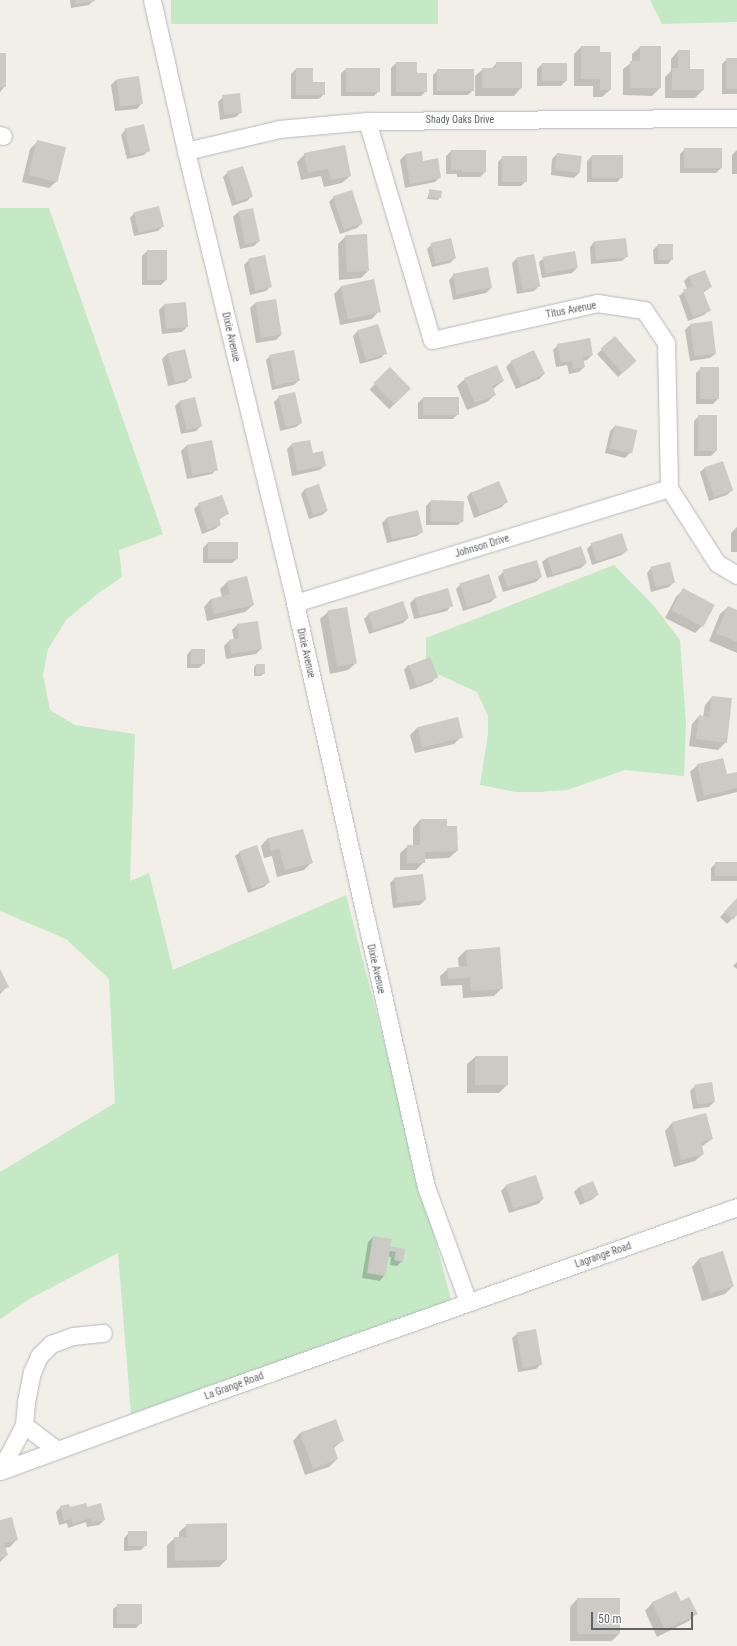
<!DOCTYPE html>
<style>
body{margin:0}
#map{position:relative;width:737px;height:1646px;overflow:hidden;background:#f1efe8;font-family:"Roboto Condensed",sans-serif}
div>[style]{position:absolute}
.green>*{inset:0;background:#c5e8c5;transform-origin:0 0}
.shadow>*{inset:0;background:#0003;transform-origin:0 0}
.building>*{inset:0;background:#cccac5;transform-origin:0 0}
.roads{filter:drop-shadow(0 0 1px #b5b8bc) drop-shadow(0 0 1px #b5b8bc)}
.minor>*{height:17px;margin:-8.5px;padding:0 8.5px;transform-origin:8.5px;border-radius:8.5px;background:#fff}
span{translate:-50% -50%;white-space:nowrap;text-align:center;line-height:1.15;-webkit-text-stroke:3px #fff;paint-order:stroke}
.street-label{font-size:10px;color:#5f6368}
.scale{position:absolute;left:591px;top:1612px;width:102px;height:18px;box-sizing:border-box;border:2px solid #5f6368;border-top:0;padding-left:5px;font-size:12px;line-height:14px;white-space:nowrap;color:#5f6368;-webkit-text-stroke:3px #fff;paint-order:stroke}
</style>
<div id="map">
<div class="green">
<i style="left:171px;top:0;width:267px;height:24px"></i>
<i style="clip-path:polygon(650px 0,737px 0,737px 22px,662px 24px)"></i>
<i style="clip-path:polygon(0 208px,49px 208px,163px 534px,119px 550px,122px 577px,96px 595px,66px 620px,48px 649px,43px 675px,50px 710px,75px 725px,135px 734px,130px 881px,149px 873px,173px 970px,346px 895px,451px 1300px,131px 1414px,118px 1253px,31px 1298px,0 1319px,0 1172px,115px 1103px,109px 979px,66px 939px,0 911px)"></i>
<i style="clip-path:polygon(614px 565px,654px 606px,680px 640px,686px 724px,684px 776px,625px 770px,567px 790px,539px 792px,516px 792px,480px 785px,488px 734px,488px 716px,477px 692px,442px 676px,426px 672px,426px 638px)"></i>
</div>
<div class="shadow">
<i style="clip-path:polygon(70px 0,94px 0,89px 5px,71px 8px)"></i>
<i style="clip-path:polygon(581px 47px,599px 53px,610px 90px,602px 97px,593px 97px,593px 86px,574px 86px,574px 54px)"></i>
<i style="clip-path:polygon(640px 47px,660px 47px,660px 88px,652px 96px,623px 95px,623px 69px,632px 62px,632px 54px)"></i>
<i style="clip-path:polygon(678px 51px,703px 90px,695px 98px,665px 98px,665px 77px,671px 71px,671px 59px)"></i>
<i style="clip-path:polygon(0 54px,5px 86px,0 92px)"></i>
<i style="clip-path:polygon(727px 59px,737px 59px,737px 94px,722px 94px,722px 64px)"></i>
<i style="clip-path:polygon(396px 63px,416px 74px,426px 91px,421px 96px,391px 96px,391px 68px)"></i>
<i style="clip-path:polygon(497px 63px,521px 88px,514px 96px,475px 96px,475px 76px,483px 69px,491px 69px)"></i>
<i style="clip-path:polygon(542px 64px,566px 64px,566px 81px,561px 86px,537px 86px,537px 69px)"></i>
<i style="clip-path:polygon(296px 69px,324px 94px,319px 99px,291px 99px,291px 74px)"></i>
<i style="clip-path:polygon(346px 69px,379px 91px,374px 96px,341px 96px,341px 73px)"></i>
<i style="clip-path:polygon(438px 70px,473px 90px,468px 95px,433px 95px,433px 75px)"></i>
<i style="clip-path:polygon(116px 80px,141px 104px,137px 109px,115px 111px,111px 85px)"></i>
<i style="clip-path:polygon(223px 97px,241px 112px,236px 117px,220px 120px,218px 102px)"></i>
<i style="clip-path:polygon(125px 130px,149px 150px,144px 155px,127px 159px,121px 135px)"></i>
<i style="clip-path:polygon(38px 141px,65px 148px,57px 181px,49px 188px,22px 182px,30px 149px)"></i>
<i style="clip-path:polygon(685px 149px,721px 168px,716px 173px,680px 173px,680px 154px)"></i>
<i style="clip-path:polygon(737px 150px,737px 174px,732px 174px,732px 155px)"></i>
<i style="clip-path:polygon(451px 151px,485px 172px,480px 177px,457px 177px,457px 174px,446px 174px,446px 156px)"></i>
<i style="clip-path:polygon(421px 152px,423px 162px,440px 177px,435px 182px,405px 188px,400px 160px,405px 155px)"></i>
<i style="clip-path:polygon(305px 154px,350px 176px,342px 183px,324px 187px,321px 176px,301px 180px,297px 162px)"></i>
<i style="clip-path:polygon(557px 154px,579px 173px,574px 178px,551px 175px,552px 159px)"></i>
<i style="clip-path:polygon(592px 156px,622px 177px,617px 182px,587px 182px,587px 161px)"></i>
<i style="clip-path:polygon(503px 157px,526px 181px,521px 186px,498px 186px,498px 162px)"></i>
<i style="clip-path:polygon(228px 172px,252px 196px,247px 201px,232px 206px,223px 177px)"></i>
<i style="clip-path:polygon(430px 190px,440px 197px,438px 200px,427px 199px)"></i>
<i style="clip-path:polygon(334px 197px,362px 223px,357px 228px,340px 234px,329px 202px)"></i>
<i style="clip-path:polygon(238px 212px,259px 241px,254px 246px,240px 249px,233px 217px)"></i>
<i style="clip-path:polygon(134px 213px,163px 226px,158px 231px,134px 236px,130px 218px)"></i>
<i style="clip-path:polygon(345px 237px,368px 271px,361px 278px,339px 280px,338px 244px)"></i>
<i style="clip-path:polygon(594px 242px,627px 256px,622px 261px,591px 264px,590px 247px)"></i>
<i style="clip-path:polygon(432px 244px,455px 258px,450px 263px,432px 267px,427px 249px)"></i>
<i style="clip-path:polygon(658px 245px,672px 259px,668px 264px,654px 264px,653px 250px)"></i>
<i style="clip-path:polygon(147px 251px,166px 251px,166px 280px,161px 285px,142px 285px,142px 256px)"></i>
<i style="clip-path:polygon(517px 258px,539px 286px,534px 291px,517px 294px,512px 263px)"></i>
<i style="clip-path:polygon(544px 258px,577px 268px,572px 273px,542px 278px,539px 262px)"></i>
<i style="clip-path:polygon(249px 260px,271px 286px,266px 291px,250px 295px,244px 265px)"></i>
<i style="clip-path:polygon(487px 268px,491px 288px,486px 293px,453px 300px,449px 280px,454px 275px)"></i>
<i style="clip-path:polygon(689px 276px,711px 287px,703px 293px,709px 310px,704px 315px,688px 321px,679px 296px,687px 289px,684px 281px)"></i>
<i style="clip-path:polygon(342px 286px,379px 311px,372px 319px,340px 325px,334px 294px)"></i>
<i style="clip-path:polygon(255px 303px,281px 335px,276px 340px,256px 343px,250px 308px)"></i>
<i style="clip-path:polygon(164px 305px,187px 327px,182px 332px,162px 334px,159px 310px)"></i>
<i style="clip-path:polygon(711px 322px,715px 354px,710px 358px,690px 361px,685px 330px,690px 325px)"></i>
<i style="clip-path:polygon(358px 331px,385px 353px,381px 358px,360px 364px,353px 336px)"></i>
<i style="clip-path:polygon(615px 338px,631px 365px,618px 377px,597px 354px)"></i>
<i style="clip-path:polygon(558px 345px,592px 355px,587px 360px,583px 361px,584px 367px,579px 372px,569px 374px,567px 365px,556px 367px,553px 350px)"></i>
<i style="clip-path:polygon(185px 350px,191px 377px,186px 382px,168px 386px,162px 359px,167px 354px)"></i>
<i style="clip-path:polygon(271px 355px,299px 380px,294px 385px,272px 390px,266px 360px)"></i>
<i style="clip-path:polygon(511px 362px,544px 374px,539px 379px,516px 389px,506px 367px)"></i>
<i style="clip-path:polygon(701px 368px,718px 399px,713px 404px,696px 404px,696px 373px)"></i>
<i style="left:390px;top:369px;width:28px;height:29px;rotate:45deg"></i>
<i style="clip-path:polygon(465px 379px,503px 381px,493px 389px,495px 395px,487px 402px,467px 410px,457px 386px)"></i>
<i style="clip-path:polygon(279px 397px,301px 423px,296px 427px,280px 431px,274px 402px)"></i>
<i style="clip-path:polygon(423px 398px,458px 414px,453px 419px,418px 419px,418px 403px)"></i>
<i style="clip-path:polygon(180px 401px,201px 426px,196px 431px,181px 434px,175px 406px)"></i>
<i style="clip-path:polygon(699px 416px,716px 451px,711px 456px,694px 456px,694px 421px)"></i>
<i style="clip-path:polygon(615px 426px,635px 430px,630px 453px,625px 458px,605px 453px,610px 431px)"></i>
<i style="clip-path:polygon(309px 441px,312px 454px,325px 465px,320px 470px,292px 476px,287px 449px,292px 444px)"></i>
<i style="clip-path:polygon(186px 446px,217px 469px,212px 474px,187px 479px,181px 451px)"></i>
<i style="clip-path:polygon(705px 468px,732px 490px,727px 495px,709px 501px,700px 472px)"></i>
<i style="clip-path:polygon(305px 489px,327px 511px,322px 515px,309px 519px,301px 494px)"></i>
<i style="clip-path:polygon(471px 492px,506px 502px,502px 507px,474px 518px,467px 497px)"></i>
<i style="clip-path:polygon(431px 501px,463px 520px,458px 525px,426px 525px,426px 506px)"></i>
<i style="clip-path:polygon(199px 504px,228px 514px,218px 520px,220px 525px,215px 529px,202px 534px,194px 509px)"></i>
<i style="clip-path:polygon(387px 518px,422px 532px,417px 536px,387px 543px,382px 523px)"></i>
<i style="clip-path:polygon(737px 527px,737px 552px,731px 552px,731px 533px)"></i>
<i style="clip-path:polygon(208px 543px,237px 543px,237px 559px,232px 563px,203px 563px,203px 548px)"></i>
<i style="clip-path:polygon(592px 544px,626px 551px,622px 555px,592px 565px,587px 549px)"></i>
<i style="clip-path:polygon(547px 558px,586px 563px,581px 568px,547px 578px,542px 562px)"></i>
<i style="clip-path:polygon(651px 568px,674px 582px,669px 587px,651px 592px,647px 573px)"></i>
<i style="clip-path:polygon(503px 572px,541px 577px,536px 582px,503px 592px,498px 577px)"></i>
<i style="clip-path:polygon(227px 582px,253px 605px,245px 612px,207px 621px,204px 607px,211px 599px,222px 597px,220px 589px)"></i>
<i style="clip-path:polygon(461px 584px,496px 597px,491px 602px,463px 611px,456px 589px)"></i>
<i style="clip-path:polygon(683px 590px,713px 605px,702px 626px,695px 633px,665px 618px,676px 597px)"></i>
<i style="clip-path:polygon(415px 598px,451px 606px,447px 611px,414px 619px,410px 603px)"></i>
<i style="clip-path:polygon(728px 607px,737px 611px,737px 653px,709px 641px,720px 614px)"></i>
<i style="clip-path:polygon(328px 612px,356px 663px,348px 670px,330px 674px,320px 619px)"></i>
<i style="clip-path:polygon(369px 614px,408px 618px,403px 623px,369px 634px,364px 619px)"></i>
<i style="clip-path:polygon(237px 625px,261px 649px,256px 654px,226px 659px,224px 646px,229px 641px,234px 640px,232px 630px)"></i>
<i style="clip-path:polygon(191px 650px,204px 663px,199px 668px,187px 668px,187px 655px)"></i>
<i style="clip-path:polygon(256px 665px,263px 674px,261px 676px,254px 676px,254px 667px)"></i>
<i style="clip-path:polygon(408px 665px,436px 677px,432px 682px,410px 690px,404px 670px)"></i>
<i style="clip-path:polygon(712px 697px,726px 742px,718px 750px,689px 746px,692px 724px,699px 716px,703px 717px,705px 705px)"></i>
<i style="clip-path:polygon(418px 727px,462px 736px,454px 744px,415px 753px,410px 735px)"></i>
<i style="clip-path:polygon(698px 765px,726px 775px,737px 773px,737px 792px,697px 802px,690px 772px)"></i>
<i style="clip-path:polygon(420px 820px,446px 828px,457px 851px,449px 858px,424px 859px,424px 862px,416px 870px,400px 870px,400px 853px,408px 846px,413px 846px,413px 828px)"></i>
<i style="clip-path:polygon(268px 838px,311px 863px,304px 870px,277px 877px,272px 856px,264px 858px,261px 846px)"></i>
<i style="clip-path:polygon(240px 852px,269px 882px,264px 887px,248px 893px,235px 856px)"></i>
<i style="clip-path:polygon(716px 863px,737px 863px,737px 881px,711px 881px,711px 868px)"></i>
<i style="clip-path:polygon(395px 878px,425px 900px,420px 905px,393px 908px,390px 883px)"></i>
<i style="clip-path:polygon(737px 899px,737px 914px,727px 924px,720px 917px)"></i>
<i style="clip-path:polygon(499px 948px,502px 988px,494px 996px,463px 998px,462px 985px,441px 986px,440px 976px,448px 969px,459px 968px,458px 958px,466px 950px)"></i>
<i style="clip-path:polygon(737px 962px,737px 969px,733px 966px)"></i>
<i style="clip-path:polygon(0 971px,8px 986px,0 994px)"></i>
<i style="clip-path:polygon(475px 1057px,507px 1057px,507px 1085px,499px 1093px,467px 1093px,467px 1064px)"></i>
<i style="clip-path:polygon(695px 1086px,714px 1102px,709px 1107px,693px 1109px,690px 1091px)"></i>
<i style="clip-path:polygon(672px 1123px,712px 1139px,701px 1147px,703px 1154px,695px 1161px,674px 1167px,665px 1131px)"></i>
<i style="clip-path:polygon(535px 1176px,543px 1199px,538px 1204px,509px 1213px,501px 1191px,506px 1186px)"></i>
<i style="clip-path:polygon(579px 1187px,598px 1194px,593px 1199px,580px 1205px,574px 1192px)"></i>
<i style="clip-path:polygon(373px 1237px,389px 1247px,404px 1250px,402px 1261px,397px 1266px,390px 1265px,391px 1257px,388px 1256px,384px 1276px,380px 1281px,362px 1278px,368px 1242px)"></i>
<i style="clip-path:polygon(722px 1252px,733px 1286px,725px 1294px,702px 1301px,692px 1267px,699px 1259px)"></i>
<i style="clip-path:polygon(517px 1334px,541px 1364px,536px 1369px,518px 1372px,512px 1338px)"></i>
<i style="clip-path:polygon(335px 1421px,343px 1440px,333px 1449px,337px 1459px,329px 1467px,305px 1475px,293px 1441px,300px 1433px)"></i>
<i style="clip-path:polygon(61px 1507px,86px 1508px,104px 1520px,99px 1525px,87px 1527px,86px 1522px,68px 1528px,67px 1523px,59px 1525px,56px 1512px)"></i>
<i style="clip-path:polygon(0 1521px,17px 1539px,10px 1547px,4px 1548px,7px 1555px,0 1562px)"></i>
<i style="clip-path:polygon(187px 1525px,226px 1560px,219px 1567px,167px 1568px,167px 1545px,175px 1538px,179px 1538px,179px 1532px)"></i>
<i style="clip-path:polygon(129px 1533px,146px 1545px,141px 1550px,124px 1551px,124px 1538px)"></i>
<i style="clip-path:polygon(675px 1592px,680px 1603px,696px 1614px,689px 1621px,657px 1637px,645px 1611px,652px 1603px)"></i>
<i style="clip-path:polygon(577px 1599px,619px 1634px,612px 1641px,570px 1641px,570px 1607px)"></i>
<i style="clip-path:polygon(118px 1605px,141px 1623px,136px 1628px,113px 1628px,113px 1609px)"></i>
</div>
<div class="building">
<i style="clip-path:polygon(75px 0,95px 0,95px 1px,76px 4px)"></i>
<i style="clip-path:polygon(581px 46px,600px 46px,600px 52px,611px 52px,611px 90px,600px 90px,600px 79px,581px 79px)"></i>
<i style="clip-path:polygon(640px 46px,661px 46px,661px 88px,630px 88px,630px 61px,640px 61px)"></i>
<i style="clip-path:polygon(678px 50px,690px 50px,690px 69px,704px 69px,704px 90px,672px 90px,672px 68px,678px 68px)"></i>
<i style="left:0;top:53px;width:6px;height:34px"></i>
<i style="left:726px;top:58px;width:11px;height:31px"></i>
<i style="clip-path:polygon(396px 62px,417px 62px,417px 73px,427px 73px,427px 92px,396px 92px)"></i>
<i style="clip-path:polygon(496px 62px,522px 62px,522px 88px,482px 88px,482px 68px,496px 68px)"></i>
<i style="left:542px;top:63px;width:25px;height:18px"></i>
<i style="clip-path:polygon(296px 68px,313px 68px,313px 82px,325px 82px,325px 95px,296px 95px)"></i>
<i style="left:346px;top:68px;width:34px;height:24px"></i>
<i style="left:437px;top:69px;width:37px;height:22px"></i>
<i style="left:139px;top:76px;width:28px;height:23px;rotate:82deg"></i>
<i style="left:240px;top:93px;width:20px;height:18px;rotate:84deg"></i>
<i style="left:144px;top:124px;width:28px;height:20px;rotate:77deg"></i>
<i style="left:37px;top:140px;width:30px;height:36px;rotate:14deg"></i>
<i style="clip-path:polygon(345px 145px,351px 176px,331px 180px,328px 169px,308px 173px,304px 153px)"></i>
<i style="left:684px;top:148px;width:38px;height:20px"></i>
<i style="clip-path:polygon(451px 150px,486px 150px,486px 172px,462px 172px,462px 170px,451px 170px)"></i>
<i style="clip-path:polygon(422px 151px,423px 161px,438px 158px,441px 178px,410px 184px,405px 154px)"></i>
<i style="left:557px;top:153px;width:25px;height:17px;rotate:7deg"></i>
<i style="left:592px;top:155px;width:31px;height:23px"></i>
<i style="left:502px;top:156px;width:25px;height:26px"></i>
<i style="left:243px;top:166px;width:32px;height:17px;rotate:72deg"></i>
<i style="clip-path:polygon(429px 189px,442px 191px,441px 198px,429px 197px)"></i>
<i style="left:352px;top:190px;width:35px;height:20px;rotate:72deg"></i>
<i style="left:159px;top:206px;width:21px;height:26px;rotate:76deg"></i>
<i style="left:253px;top:208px;width:34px;height:15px;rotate:78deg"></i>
<i style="left:367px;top:234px;width:37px;height:22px;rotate:87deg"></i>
<i style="left:451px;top:238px;width:21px;height:21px;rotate:76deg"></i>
<i style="left:626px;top:238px;width:19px;height:32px;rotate:84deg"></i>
<i style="left:658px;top:244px;width:15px;height:16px"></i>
<i style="left:147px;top:250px;width:20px;height:30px"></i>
<i style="left:575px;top:251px;width:17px;height:33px;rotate:80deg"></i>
<i style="left:534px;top:254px;width:33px;height:18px;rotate:79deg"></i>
<i style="left:265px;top:255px;width:33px;height:17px;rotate:78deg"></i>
<i style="left:488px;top:267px;width:21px;height:36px;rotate:79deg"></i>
<i style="clip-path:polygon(705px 270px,712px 287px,703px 291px,711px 311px,693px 317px,683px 290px,693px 286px,689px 276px)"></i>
<i style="left:374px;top:279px;width:34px;height:34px;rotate:78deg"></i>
<i style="left:276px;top:299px;width:36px;height:21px;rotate:81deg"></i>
<i style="left:186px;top:302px;width:25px;height:22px;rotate:85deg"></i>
<i style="left:712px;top:321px;width:33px;height:22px;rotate:83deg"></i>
<i style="left:378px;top:324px;width:31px;height:22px;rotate:73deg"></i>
<i style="left:615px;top:336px;width:33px;height:19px;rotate:49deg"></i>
<i style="clip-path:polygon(590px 338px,593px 355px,583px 357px,585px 367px,573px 369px,572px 361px,561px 363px,557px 344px)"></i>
<i style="left:185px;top:349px;width:30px;height:18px;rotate:76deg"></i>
<i style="left:294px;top:350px;width:31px;height:25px;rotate:79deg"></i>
<i style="left:534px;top:350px;width:26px;height:26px;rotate:65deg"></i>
<i style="clip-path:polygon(497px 365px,504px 381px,492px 386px,496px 395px,475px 403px,464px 378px)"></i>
<i style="left:390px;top:367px;width:30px;height:23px;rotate:46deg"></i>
<i style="left:700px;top:367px;width:19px;height:32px"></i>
<i style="left:295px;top:392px;width:32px;height:17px;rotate:77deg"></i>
<i style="left:195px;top:397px;width:30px;height:16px;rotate:76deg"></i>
<i style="left:423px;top:397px;width:36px;height:18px"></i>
<i style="left:698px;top:415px;width:19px;height:36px"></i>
<i style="left:615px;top:425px;width:23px;height:24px;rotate:13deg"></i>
<i style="left:212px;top:440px;width:31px;height:26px;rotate:79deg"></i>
<i style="clip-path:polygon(310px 440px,313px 453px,323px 451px,326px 466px,297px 471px,292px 443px)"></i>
<i style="left:723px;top:461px;width:31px;height:20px;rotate:71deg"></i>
<i style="left:499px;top:481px;width:23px;height:30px;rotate:67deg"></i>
<i style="left:319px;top:484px;width:28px;height:15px;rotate:72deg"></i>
<i style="clip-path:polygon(222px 495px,229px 514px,219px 518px,221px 525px,207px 530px,198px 503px)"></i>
<i style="left:431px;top:500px;width:33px;height:21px;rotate:2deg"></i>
<i style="left:418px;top:510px;width:23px;height:32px;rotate:77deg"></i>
<i style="left:622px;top:533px;width:19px;height:33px;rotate:72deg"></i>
<i style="left:208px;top:542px;width:30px;height:17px"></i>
<i style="left:581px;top:546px;width:18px;height:36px;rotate:71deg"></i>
<i style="left:537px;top:560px;width:18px;height:36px;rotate:74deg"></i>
<i style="left:670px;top:562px;width:21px;height:20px;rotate:76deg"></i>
<i style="left:489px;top:574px;width:25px;height:31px;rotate:72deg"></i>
<i style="clip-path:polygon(247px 576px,254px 605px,214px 614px,211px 599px,230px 594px,227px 581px)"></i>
<i style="left:448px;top:588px;width:19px;height:35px;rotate:74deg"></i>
<i style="left:683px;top:588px;width:36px;height:25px;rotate:28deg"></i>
<i style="left:403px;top:601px;width:18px;height:37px;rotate:71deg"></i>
<i style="clip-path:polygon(728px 606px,737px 610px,737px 642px,716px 633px)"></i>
<i style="left:347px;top:607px;width:57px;height:20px;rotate:80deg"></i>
<i style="clip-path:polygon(258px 621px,262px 649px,231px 654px,229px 640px,239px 638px,237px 624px)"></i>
<i style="left:191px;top:649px;width:14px;height:15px"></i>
<i style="left:430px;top:657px;width:22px;height:23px;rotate:68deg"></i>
<i style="left:256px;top:664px;width:9px;height:10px"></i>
<i style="clip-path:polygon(712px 696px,732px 698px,727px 743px,696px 739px,699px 715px,709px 717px)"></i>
<i style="left:458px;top:717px;width:21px;height:42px;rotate:76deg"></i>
<i style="clip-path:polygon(723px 758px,727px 774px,737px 772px,737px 788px,704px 796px,697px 764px)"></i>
<i style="clip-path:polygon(420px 819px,447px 819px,447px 826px,457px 826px,458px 851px,425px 852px,425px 863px,407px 863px,407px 845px,420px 845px)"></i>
<i style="clip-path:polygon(303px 829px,313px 863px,285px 870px,279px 849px,271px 851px,268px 838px)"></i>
<i style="left:257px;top:845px;width:40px;height:19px;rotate:71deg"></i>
<i style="left:715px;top:862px;width:22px;height:14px"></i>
<i style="left:423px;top:874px;width:26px;height:29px;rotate:83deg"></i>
<i style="clip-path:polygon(737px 898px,737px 915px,733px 920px,724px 912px)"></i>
<i style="clip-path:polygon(500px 947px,503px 989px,471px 991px,470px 978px,448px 979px,447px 968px,467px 966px,466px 950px)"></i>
<i style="clip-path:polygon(0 969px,9px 987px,0 991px)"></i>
<i style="left:475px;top:1056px;width:33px;height:29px"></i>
<i style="left:712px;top:1082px;width:20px;height:18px;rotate:81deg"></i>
<i style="clip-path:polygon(706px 1113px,713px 1139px,701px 1142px,704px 1154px,681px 1160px,672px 1122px)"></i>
<i style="left:536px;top:1175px;width:25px;height:32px;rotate:72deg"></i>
<i style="left:593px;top:1181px;width:15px;height:15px;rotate:67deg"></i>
<i style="clip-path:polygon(373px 1236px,392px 1239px,390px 1246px,405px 1249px,403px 1262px,394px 1260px,396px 1252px,390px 1251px,385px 1276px,367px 1273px)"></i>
<i style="left:723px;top:1251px;width:37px;height:25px;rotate:73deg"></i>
<i style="left:536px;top:1329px;width:36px;height:20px;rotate:80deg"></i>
<i style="clip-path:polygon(336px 1419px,344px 1441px,333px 1445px,338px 1459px,313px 1469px,300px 1433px)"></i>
<i style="clip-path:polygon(86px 1503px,87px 1507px,101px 1503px,105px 1520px,92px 1523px,91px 1518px,73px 1524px,71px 1519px,64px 1521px,60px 1506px,69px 1504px,70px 1507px)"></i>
<i style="clip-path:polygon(12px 1517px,18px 1540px,4px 1544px,8px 1555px,0 1558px,0 1520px)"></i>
<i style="clip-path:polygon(227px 1523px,227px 1560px,175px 1561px,174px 1537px,186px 1537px,186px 1524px)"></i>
<i style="left:147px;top:1531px;width:15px;height:19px;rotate:90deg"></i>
<i style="clip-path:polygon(676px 1591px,681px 1601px,689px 1597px,698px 1614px,665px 1630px,652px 1602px)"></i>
<i style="left:577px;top:1598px;width:43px;height:36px"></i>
<i style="left:117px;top:1604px;width:25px;height:20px"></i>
</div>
<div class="roads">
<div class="minor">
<i style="left:152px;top:0;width:155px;rotate:77.3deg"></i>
<i style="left:186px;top:151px;width:465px;rotate:76.4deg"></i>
<i style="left:295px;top:603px;width:599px;rotate:77.36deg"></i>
<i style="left:426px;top:1187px;width:122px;rotate:69.9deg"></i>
<i style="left:367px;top:121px;width:228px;rotate:73.5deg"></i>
<i style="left:432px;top:340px;width:169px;rotate:-12.6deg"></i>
<i style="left:597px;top:303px;width:48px;rotate:8.5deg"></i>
<i style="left:644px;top:310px;width:40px;rotate:56deg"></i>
<i style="left:666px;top:343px;width:145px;rotate:88.8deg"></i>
<i style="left:669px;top:488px;width:89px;rotate:57.4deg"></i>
<i style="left:717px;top:563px;width:23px;rotate:31deg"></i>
<i style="left:0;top:135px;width:3px;rotate:18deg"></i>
<i style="left:186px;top:151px;width:96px;rotate:-13.3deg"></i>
<i style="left:279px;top:129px;width:88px;rotate:-5.2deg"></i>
<i style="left:367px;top:121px;width:370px;rotate:-0.5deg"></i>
<i style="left:295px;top:603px;width:391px;rotate:-17.1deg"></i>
<i style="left:24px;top:1425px;width:23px;rotate:-85deg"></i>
<i style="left:26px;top:1402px;width:31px;rotate:-79deg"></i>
<i style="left:32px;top:1372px;width:17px;rotate:-66deg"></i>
<i style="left:39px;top:1356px;width:17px;rotate:-45deg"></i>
<i style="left:51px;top:1344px;width:23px;rotate:-20deg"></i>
<i style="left:73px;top:1336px;width:30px;rotate:-6deg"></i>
<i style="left:0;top:1471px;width:215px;rotate:-20.1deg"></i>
<i style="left:202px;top:1397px;width:568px;rotate:-19.55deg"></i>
<i style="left:0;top:1471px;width:52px;rotate:-62.4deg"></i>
<i style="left:24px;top:1425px;width:41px;rotate:37.1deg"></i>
</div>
</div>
<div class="street-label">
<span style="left:460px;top:120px">Shady Oaks Drive</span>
<span style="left:571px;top:310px;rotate:-11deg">Titus Avenue</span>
<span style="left:231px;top:337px;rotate:77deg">Dixie Avenue</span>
<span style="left:482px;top:546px;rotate:-17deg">Johnson Drive</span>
<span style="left:306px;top:653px;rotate:77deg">Dixie Avenue</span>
<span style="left:376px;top:969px;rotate:77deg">Dixie Avenue</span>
<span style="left:603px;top:1255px;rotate:-19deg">Lagrange Road</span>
<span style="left:234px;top:1386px;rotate:-20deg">La Grange Road</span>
</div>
<div class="scale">50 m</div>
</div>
